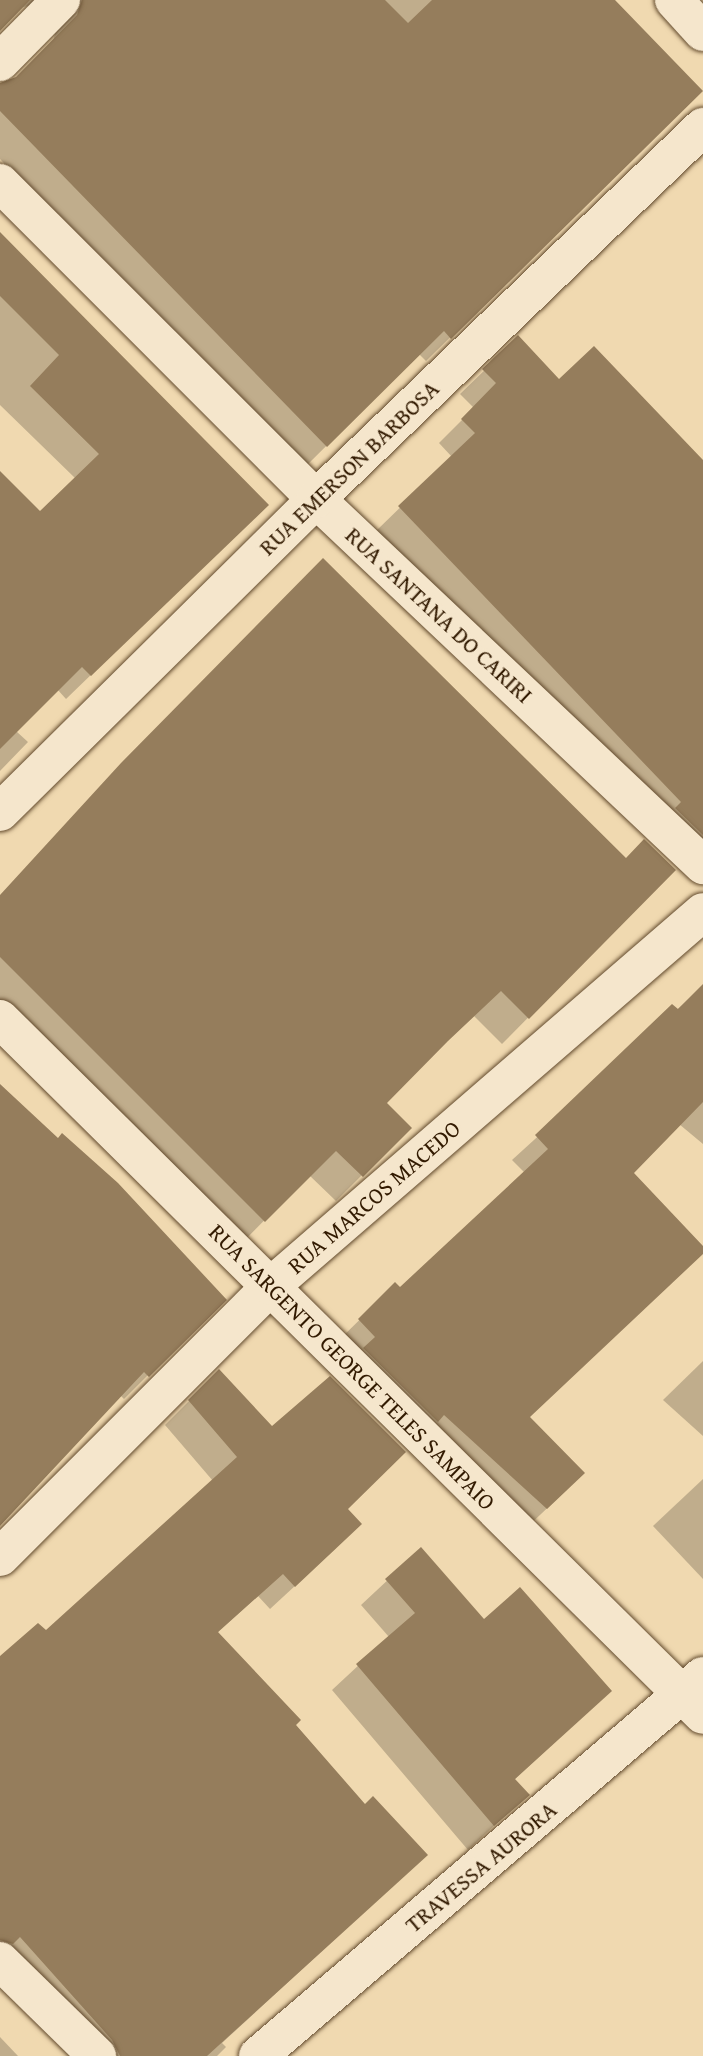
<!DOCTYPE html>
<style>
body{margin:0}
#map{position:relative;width:703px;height:2056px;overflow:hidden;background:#f0d9b0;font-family:"Gentium Book Plus",serif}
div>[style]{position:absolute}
.shadow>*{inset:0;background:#0003}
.building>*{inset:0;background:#957d5c}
.roads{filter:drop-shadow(0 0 2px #624a2d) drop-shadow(0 0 2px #624a2d)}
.minor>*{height:38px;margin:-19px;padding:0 19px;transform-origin:19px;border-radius:19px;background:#f5e6cc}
span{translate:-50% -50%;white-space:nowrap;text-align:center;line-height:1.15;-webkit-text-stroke:6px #f5e6cc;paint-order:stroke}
.street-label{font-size:23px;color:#321a01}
</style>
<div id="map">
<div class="shadow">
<i style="clip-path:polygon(0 0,613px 0,701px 91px,426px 361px,419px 354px,302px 470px,0 159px,0 84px,15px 79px,53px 41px,59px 20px,43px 2px,20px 8px,0 28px)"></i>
<i style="clip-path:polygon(0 235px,243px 528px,66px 699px,57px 689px,16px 731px,28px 742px,0 771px,0 474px,40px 514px,76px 479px,0 405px)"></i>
<i style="clip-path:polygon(518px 338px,559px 382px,703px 462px,703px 878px,376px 531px,452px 457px,439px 443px,474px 408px,460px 394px)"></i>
<i style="clip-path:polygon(625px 861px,674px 870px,502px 1044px,474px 1016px,427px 1060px,385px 1103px,409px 1128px,336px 1201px,309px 1175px,238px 1247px,0 1009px,0 896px)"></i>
<i style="clip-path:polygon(703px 986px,703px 1144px,679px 1124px,632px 1173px,703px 1252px,528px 1418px,559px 1497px,522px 1532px,335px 1344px,395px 1285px,400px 1290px,525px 1173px,512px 1160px)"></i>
<i style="clip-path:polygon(0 1086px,224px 1299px,124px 1399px,119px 1394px,0 1522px)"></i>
<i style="clip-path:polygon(703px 1361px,703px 1436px,663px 1400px)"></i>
<i style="clip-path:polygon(219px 1371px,346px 1509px,336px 1548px,270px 1609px,258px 1596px,217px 1633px,365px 1806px,426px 1855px,222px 2043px,226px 2047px,217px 2056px,81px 2056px,0 1964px,0 1658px,46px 1632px,213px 1481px,165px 1425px)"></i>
<i style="clip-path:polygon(703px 1479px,703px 1579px,653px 1526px)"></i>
<i style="clip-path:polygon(421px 1549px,484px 1621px,610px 1691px,514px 1780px,527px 1795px,468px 1850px,332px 1690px,389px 1637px,361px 1605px)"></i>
<i style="clip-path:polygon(0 2037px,18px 2056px,0 2056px)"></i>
</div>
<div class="building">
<i style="clip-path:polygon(0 0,30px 0,0 31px)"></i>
<i style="clip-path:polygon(82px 0,385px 0,408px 23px,432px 0,615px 0,703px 91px,451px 339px,444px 331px,327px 447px,0 111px,0 83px,16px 77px,77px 15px)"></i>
<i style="clip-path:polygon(0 232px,269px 505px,91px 676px,82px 667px,0 749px,0 471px,40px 511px,99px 454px,30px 386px,59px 355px,0 296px)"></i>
<i style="clip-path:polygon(518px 335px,559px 379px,594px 346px,703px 460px,703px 835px,675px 808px,681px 802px,398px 506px,475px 433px,461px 419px,496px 383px,482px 369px)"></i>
<i style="clip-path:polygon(323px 558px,626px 858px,644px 839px,676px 870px,529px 1019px,501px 991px,448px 1041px,387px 1103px,412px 1128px,363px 1177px,336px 1151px,265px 1222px,0 957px,0 895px,121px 763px)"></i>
<i style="clip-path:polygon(703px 984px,703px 1102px,634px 1173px,703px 1246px,703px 1254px,530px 1417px,585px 1473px,547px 1509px,444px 1415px,438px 1422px,363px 1348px,375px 1337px,358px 1319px,395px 1282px,400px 1287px,548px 1149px,535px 1135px,672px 1004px,678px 1009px)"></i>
<i style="clip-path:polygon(0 1084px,58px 1138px,62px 1133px,118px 1183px,227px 1300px,149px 1377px,144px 1372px,0 1526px)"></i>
<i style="clip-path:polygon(219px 1369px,272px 1426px,330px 1376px,406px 1452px,348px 1509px,362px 1524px,295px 1587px,283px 1574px,218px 1632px,301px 1720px,296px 1725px,365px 1804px,373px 1796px,428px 1855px,207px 2056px,120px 2056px,112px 2040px,20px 1937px,13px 1944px,0 1940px,0 1656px,38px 1623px,46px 1630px,237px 1457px,188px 1400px)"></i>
<i style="clip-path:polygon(421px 1547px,484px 1619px,520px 1587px,612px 1691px,515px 1779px,530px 1795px,494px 1826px,356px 1664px,415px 1613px,385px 1579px)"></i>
</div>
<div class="roads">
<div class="minor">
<i style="left:674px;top:0;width:43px;rotate:47.8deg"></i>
<i style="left:0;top:62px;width:87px;rotate:-45.5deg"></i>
<i style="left:0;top:183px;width:447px;rotate:45deg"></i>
<i style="left:316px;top:499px;width:533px;rotate:43.4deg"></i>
<i style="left:0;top:812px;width:445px;rotate:-44.7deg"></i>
<i style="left:316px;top:499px;width:537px;rotate:-43.87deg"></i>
<i style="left:0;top:1019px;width:989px;rotate:44.71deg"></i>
<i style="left:0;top:1557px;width:383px;rotate:-45deg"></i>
<i style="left:271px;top:1286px;width:571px;rotate:-40.88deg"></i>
<i style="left:0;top:1961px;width:136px;rotate:44.4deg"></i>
<i style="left:258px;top:2056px;width:585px;rotate:-40.5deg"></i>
</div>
</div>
<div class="street-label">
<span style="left:349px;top:468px;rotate:-44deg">RUA EMERSON BARBOSA</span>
<span style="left:439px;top:615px;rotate:43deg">RUA SANTANA DO CARIRI</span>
<span style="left:374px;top:1197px;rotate:-41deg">RUA MARCOS MACEDO</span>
<span style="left:352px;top:1367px;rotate:45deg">RUA SARGENTO GEORGE TELES SAMPAIO</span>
<span style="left:481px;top:1867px;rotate:-40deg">TRAVESSA AURORA</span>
</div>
</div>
